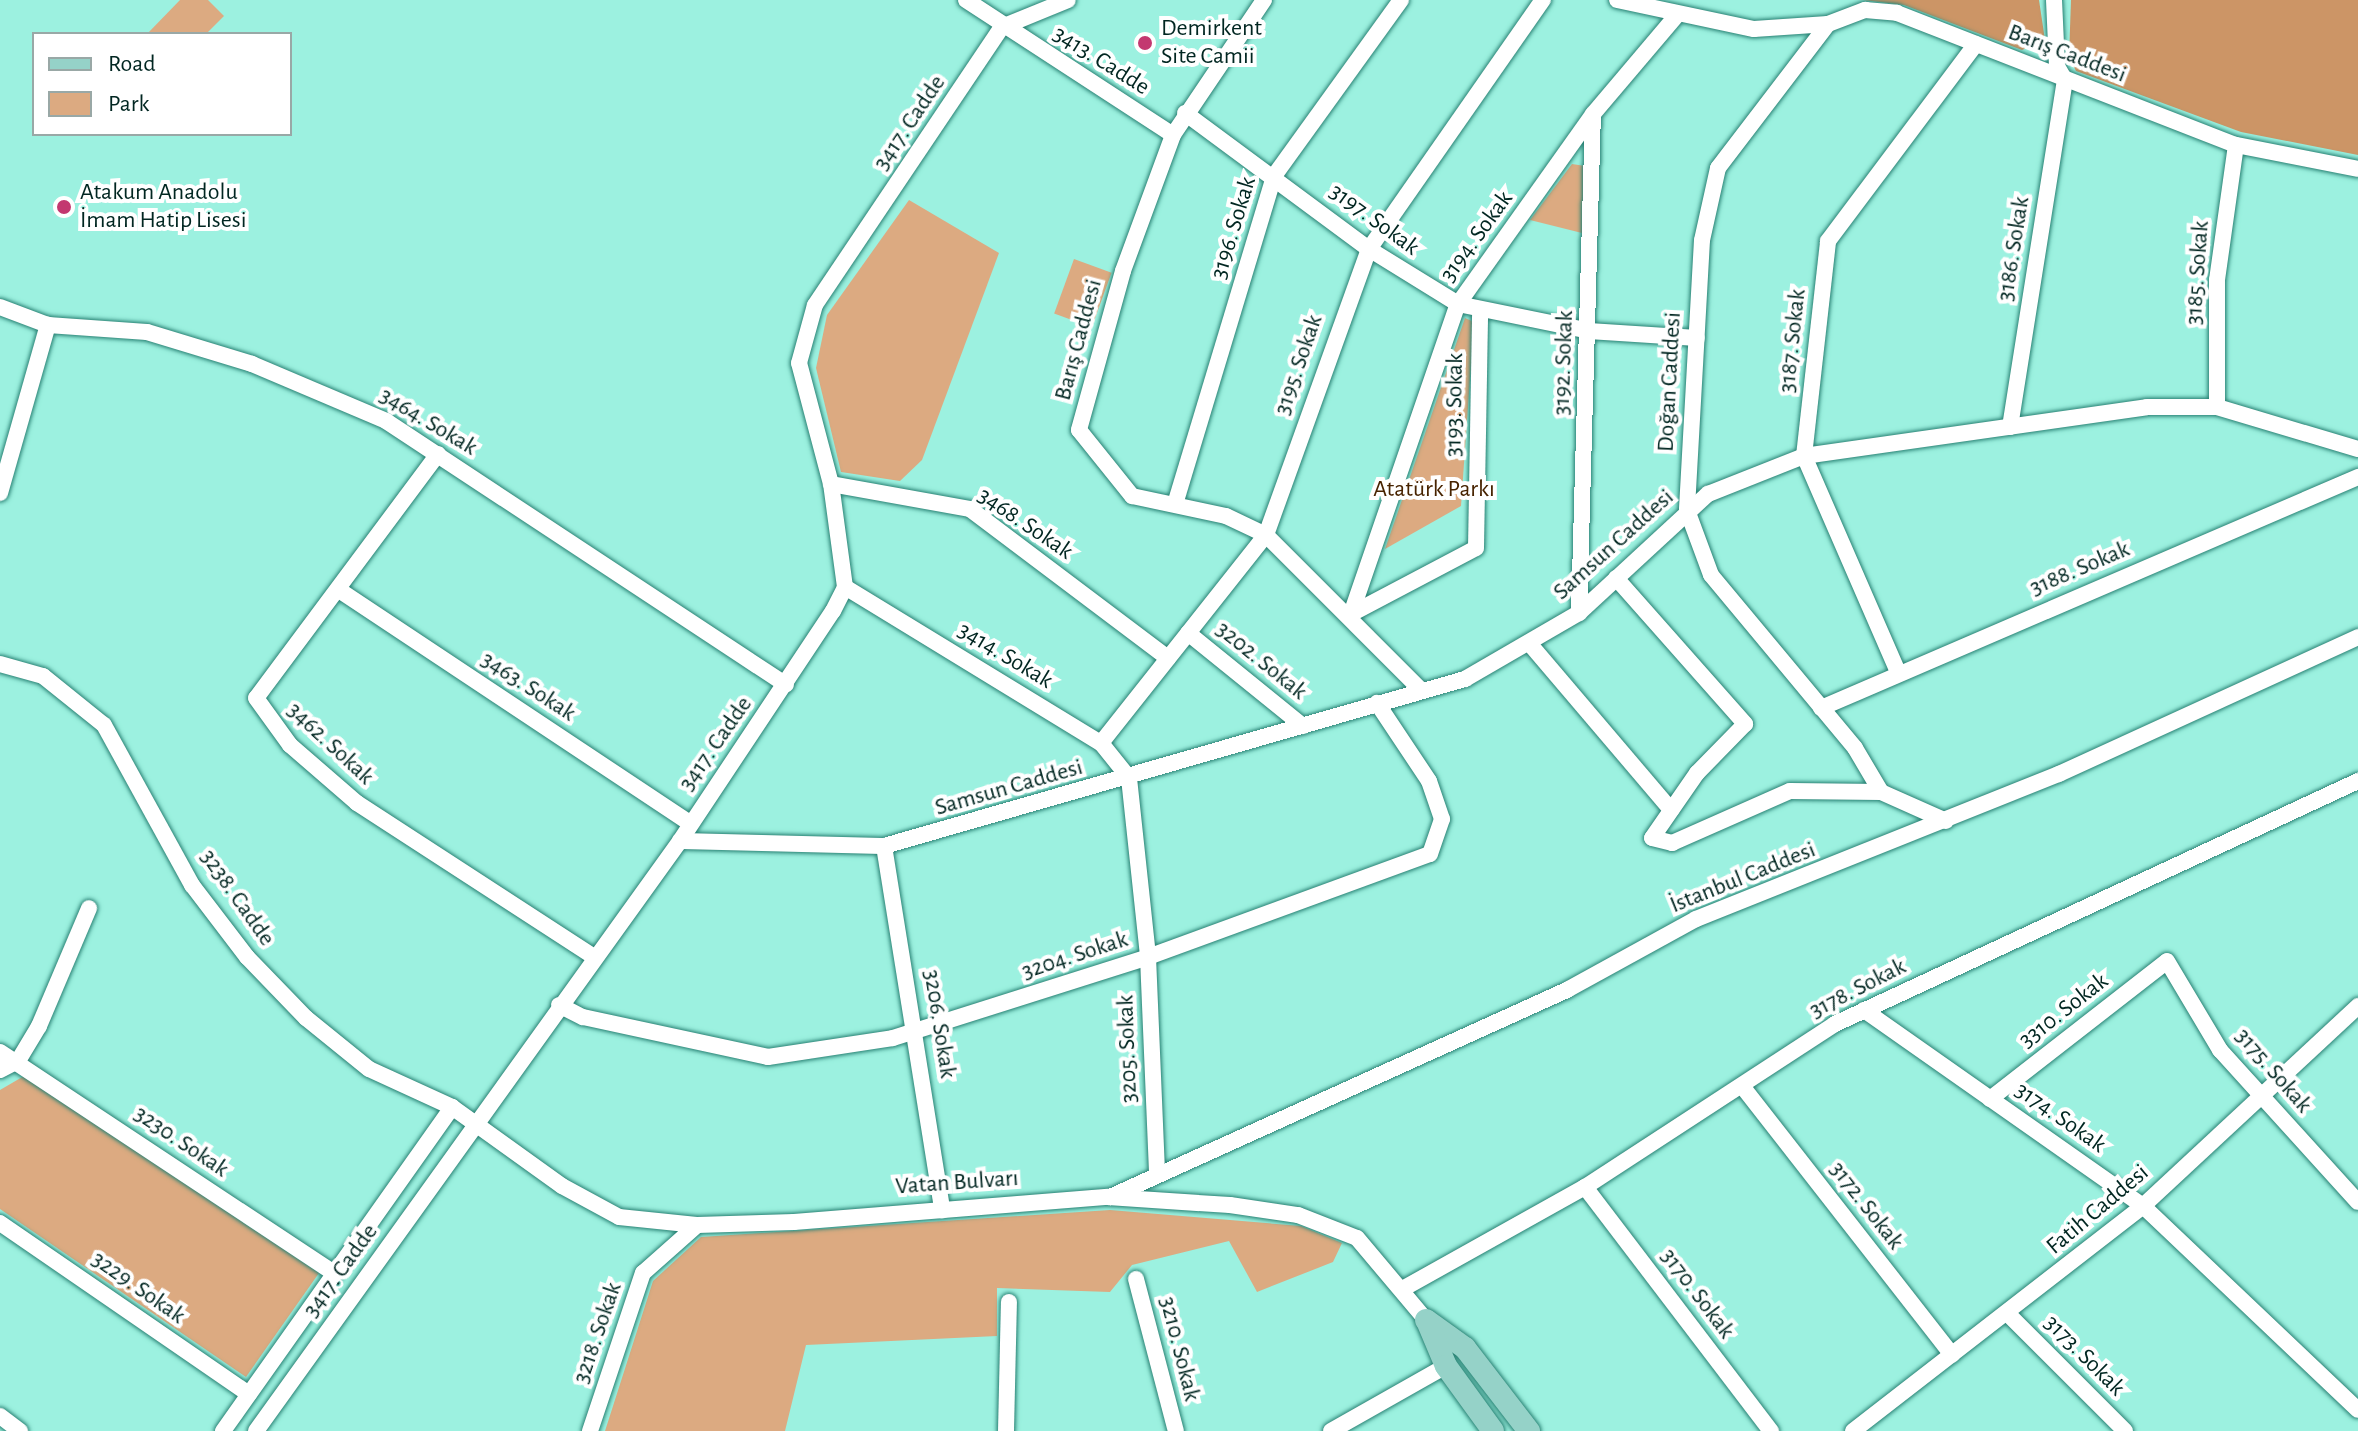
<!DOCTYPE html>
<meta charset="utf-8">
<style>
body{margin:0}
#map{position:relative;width:2358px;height:1431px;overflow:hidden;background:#9cf1e0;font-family:"Alegreya Sans",sans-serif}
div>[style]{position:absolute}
.green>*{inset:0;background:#dcaa81;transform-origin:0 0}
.forest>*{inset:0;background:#cc9566}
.roads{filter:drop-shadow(0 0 2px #288173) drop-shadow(0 0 2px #288173)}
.minor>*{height:16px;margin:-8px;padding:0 8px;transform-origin:8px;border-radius:8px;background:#fff}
.major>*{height:22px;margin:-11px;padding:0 11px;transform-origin:11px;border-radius:11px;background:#95d2c8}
.dots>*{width:22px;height:22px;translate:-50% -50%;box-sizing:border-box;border:4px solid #fff;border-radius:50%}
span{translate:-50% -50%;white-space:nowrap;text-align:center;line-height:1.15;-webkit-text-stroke:8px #fff;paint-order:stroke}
.poi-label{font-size:24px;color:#012621}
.left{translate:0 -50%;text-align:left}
.street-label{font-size:24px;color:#012621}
.park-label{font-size:24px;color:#472300}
.legend{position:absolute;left:32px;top:32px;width:260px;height:104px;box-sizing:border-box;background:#fff;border:2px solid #99a8a6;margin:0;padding:10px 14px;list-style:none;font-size:24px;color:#012621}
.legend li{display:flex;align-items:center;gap:16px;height:40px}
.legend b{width:40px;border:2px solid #99a8a6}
</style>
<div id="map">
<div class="green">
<i style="clip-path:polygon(180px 0,208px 0,224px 16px,206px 34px,147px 34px)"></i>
<i style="clip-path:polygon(1572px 164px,1585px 166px,1582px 233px,1530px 220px)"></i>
<i style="clip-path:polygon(909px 200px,999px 253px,922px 460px,900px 481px,841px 472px,816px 368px,827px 315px)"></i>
<i style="left:1074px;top:259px;width:40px;height:58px;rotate:20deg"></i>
<i style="clip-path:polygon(1465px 318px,1474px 322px,1461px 506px,1385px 549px)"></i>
<i style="clip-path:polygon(24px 1076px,319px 1273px,246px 1377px,0 1209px,0 1090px)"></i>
<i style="clip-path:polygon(1110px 1210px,1301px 1226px,1342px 1243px,1333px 1262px,1257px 1292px,1229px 1241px,1132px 1265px,1110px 1292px,997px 1288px,997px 1336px,806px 1345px,785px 1431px,605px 1431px,653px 1281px,701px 1237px)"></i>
</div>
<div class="forest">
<i style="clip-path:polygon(1863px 0,2039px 0,2045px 40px,2022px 50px,1904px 5px)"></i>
<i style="clip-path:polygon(2071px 0,2358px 0,2358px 155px,2241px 132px,2076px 71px,2069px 57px)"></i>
</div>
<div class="roads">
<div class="minor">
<i style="left:966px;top:0;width:247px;rotate:33.1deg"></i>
<i style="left:1264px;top:0;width:163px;rotate:124deg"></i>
<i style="left:1173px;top:135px;width:145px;rotate:110.2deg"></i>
<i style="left:1123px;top:271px;width:165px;rotate:105.5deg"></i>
<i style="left:1079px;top:430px;width:85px;rotate:51.2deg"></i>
<i style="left:1132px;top:496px;width:96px;rotate:12deg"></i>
<i style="left:1226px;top:516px;width:44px;rotate:25.4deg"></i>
<i style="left:1266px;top:535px;width:218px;rotate:45deg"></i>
<i style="left:1617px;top:0;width:140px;rotate:12deg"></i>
<i style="left:1754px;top:29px;width:74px;rotate:-3.9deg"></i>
<i style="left:1828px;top:24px;width:40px;rotate:-21deg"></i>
<i style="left:1865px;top:10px;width:32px;rotate:5deg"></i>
<i style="left:1897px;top:13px;width:364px;rotate:21.3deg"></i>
<i style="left:2236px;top:145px;width:124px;rotate:11.1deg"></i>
<i style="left:1828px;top:24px;width:181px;rotate:127.4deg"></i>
<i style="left:1718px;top:168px;width:74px;rotate:102.5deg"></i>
<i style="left:1702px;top:240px;width:270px;rotate:93.2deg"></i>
<i style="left:1687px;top:510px;width:69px;rotate:69.7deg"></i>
<i style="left:1711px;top:575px;width:225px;rotate:50.2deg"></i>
<i style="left:1855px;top:748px;width:51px;rotate:59.4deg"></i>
<i style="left:1881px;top:792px;width:71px;rotate:24deg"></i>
<i style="left:1185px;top:113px;width:229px;rotate:36.5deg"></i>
<i style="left:1369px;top:249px;width:105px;rotate:31.7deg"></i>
<i style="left:1458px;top:304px;width:134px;rotate:11.6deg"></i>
<i style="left:1589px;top:331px;width:108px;rotate:3.7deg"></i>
<i style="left:0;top:307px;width:51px;rotate:20.6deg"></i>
<i style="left:48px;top:325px;width:99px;rotate:4deg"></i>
<i style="left:147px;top:332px;width:110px;rotate:16.9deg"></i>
<i style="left:252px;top:364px;width:146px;rotate:23deg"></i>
<i style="left:386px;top:421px;width:479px;rotate:33.4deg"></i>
<i style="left:2217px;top:407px;width:127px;rotate:-90deg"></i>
<i style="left:2217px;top:280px;width:136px;rotate:-82deg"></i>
<i style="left:2010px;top:427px;width:351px;rotate:-81deg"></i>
<i style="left:2065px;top:80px;width:16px;rotate:-120deg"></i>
<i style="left:2057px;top:66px;width:66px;rotate:-92.6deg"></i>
<i style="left:438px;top:454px;width:304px;rotate:126.7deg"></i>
<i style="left:256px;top:698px;width:58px;rotate:54.1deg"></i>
<i style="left:290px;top:745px;width:89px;rotate:40.9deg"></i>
<i style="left:357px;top:803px;width:283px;rotate:33deg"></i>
<i style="left:831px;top:484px;width:141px;rotate:10.2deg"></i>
<i style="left:970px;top:509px;width:248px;rotate:37deg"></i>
<i style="left:0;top:493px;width:175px;rotate:-74.1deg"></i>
<i style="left:1176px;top:501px;width:339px;rotate:-73.2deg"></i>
<i style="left:1274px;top:176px;width:217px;rotate:-54.2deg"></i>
<i style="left:1616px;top:578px;width:195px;rotate:48.5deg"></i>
<i style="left:1745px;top:724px;width:69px;rotate:134.4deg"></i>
<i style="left:1697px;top:773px;width:79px;rotate:124.7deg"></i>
<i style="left:1652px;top:838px;width:21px;rotate:14deg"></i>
<i style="left:1672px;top:843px;width:129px;rotate:-23.8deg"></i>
<i style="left:1790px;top:791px;width:91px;rotate:0.6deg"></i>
<i style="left:845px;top:587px;width:300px;rotate:31.4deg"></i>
<i style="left:1101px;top:743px;width:45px;rotate:51.3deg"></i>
<i style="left:1129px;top:778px;width:180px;rotate:83.9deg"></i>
<i style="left:1148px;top:957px;width:218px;rotate:87.6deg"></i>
<i style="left:339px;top:590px;width:421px;rotate:33.6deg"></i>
<i style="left:1579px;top:613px;width:498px;rotate:-88.4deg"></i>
<i style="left:1351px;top:614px;width:328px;rotate:-71deg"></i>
<i style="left:1458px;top:304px;width:233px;rotate:-54.6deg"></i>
<i style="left:1593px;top:114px;width:130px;rotate:-49.7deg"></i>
<i style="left:1351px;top:614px;width:141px;rotate:-27.8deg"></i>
<i style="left:1476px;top:548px;width:234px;rotate:-89deg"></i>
<i style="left:1188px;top:633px;width:148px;rotate:39deg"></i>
<i style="left:1529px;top:643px;width:219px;rotate:49.6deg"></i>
<i style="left:0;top:664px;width:45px;rotate:15.6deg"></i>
<i style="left:43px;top:676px;width:78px;rotate:38.8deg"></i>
<i style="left:104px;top:725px;width:183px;rotate:61.2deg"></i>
<i style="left:192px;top:885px;width:91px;rotate:52.6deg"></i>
<i style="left:247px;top:957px;width:85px;rotate:46deg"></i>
<i style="left:306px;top:1018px;width:81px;rotate:39deg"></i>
<i style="left:369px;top:1069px;width:91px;rotate:24.6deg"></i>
<i style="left:452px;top:1107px;width:135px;rotate:35.7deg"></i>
<i style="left:562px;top:1186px;width:65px;rotate:28.5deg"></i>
<i style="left:619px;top:1217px;width:78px;rotate:5.9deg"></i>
<i style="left:697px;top:1225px;width:97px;rotate:-1.8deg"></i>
<i style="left:794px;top:1222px;width:315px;rotate:-4.6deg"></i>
<i style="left:1108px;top:1197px;width:122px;rotate:3.8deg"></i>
<i style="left:1230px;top:1205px;width:69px;rotate:8.4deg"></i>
<i style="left:1298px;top:1215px;width:63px;rotate:21.3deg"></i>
<i style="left:1357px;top:1238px;width:107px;rotate:49.9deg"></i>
<i style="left:1898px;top:672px;width:236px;rotate:-113.5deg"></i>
<i style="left:1804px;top:456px;width:216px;rotate:-83.6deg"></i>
<i style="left:1828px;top:241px;width:246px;rotate:-53.1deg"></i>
<i style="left:1821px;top:708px;width:585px;rotate:-23.28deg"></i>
<i style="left:1101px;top:743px;width:265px;rotate:-51.6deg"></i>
<i style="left:1266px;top:535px;width:304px;rotate:-70.2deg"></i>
<i style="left:1369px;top:249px;width:304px;rotate:-55.1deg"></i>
<i style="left:680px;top:841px;width:204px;rotate:1.4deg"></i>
<i style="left:884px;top:846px;width:605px;rotate:-16.04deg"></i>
<i style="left:1465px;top:679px;width:132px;rotate:-30.1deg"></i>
<i style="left:1579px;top:613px;width:176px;rotate:-42.7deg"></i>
<i style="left:1708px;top:494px;width:103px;rotate:-21.6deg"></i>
<i style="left:1804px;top:456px;width:346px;rotate:-8.1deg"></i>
<i style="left:2147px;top:407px;width:70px"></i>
<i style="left:2217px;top:407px;width:147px;rotate:16.6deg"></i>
<i style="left:884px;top:846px;width:369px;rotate:80.9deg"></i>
<i style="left:559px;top:1005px;width:27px;rotate:27deg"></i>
<i style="left:583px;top:1017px;width:189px;rotate:12.2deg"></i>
<i style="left:768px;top:1057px;width:126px;rotate:-8.6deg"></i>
<i style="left:893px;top:1038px;width:268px;rotate:-17.6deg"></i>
<i style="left:1148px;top:957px;width:300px;rotate:-20.1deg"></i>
<i style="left:1430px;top:854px;width:37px;rotate:-71deg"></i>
<i style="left:1442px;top:819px;width:40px;rotate:-108.9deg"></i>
<i style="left:1429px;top:781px;width:94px;rotate:-123.7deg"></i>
<i style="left:1864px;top:1010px;width:341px;rotate:35.1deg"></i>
<i style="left:2143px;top:1206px;width:296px;rotate:43.5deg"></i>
<i style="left:0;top:1052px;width:400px;rotate:33.5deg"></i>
<i style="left:0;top:1070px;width:20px;rotate:-27deg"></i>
<i style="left:18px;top:1061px;width:41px;rotate:-59deg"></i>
<i style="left:39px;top:1026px;width:128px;rotate:-67deg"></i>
<i style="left:1742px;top:1086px;width:341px;rotate:52deg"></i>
<i style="left:1990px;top:1099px;width:224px;rotate:-37.9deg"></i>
<i style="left:2167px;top:961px;width:104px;rotate:59.2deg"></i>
<i style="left:2220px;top:1050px;width:205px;rotate:47.8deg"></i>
<i style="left:1585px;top:1187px;width:307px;rotate:52.7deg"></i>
<i style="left:1110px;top:1197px;width:502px;rotate:-24.37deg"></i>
<i style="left:1567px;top:990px;width:147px;rotate:-28.8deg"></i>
<i style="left:1696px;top:919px;width:391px;rotate:-21.8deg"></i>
<i style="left:2059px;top:774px;width:329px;rotate:-24.6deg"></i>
<i style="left:0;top:1223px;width:302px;rotate:34.5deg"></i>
<i style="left:1136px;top:1279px;width:157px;rotate:75.3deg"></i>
<i style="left:1406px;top:1287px;width:205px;rotate:-29.2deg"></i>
<i style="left:1585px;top:1187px;width:298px;rotate:-33.1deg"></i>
<i style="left:1835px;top:1024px;width:577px;rotate:-24.92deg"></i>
<i style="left:2009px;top:1315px;width:164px;rotate:45deg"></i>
<i style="left:0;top:1416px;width:25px;rotate:37deg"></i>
<i style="left:223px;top:1431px;width:397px;rotate:-54.7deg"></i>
<i style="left:256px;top:1431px;width:727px;rotate:-54.3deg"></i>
<i style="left:680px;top:841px;width:276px;rotate:-56.4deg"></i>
<i style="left:833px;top:611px;width:27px;rotate:-63deg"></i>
<i style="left:845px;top:587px;width:104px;rotate:-97.7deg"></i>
<i style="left:831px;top:484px;width:125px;rotate:-104.8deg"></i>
<i style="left:799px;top:363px;width:60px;rotate:-74.6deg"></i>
<i style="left:815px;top:305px;width:335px;rotate:-56.1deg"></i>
<i style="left:1002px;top:27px;width:71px;rotate:-22.2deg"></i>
<i style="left:590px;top:1431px;width:167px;rotate:-71.5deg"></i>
<i style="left:643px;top:1273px;width:72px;rotate:-41.6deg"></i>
<i style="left:1006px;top:1431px;width:129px;rotate:-88.7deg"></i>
<i style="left:1331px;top:1431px;width:132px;rotate:-29.5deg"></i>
<i style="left:1853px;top:1431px;width:367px;rotate:-37.8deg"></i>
<i style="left:2143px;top:1206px;width:294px;rotate:-42.9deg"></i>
</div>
<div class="major">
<i style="left:1426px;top:1320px;width:48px;rotate:35.7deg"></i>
<i style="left:1465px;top:1348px;width:105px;rotate:52.4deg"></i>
<i style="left:1427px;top:1321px;width:49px;rotate:67.1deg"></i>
<i style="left:1446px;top:1366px;width:80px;rotate:54.1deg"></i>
</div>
</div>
<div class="dots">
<i style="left:1145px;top:43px;background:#c33870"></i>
<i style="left:64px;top:207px;background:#c33870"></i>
</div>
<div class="poi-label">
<span class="left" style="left:1161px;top:43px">Demirkent<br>Site Camii</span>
<span class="left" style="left:80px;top:207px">Atakum Anadolu<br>İmam Hatip Lisesi</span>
</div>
<div class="street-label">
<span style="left:2067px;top:54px;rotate:21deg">Barış Caddesi</span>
<span style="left:1101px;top:61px;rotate:32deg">3413. Cadde</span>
<span style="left:910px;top:123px;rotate:-56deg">3417. Cadde</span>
<span style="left:1374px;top:220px;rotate:36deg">3197. Sokak</span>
<span style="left:1234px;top:228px;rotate:-73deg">3196. Sokak</span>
<span style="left:1477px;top:237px;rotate:-54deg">3194. Sokak</span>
<span style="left:2014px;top:249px;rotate:-81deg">3186. Sokak</span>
<span style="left:2198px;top:273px;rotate:-86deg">3185. Sokak</span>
<span style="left:1079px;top:340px;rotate:-75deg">Barış Caddesi</span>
<span style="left:1793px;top:341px;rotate:-84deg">3187. Sokak</span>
<span style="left:1564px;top:363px;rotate:-88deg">3192. Sokak</span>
<span style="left:1299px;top:365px;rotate:-71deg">3195. Sokak</span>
<span style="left:1670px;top:382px;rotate:-87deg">Doğan Caddesi</span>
<span style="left:1455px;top:405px;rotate:-89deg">3193. Sokak</span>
<span style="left:428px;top:422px;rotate:31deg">3464. Sokak</span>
<span style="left:1025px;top:524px;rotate:34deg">3468. Sokak</span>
<span style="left:1614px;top:545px;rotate:-42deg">Samsun Caddesi</span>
<span style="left:2080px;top:569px;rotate:-23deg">3188. Sokak</span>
<span style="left:1005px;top:656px;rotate:31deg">3414. Sokak</span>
<span style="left:1261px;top:661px;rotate:39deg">3202. Sokak</span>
<span style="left:528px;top:687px;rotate:33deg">3463. Sokak</span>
<span style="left:330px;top:744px;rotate:43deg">3462. Sokak</span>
<span style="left:716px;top:744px;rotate:-55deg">3417. Cadde</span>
<span style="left:1009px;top:788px;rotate:-16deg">Samsun Caddesi</span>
<span style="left:1743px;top:878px;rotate:-22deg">İstanbul Caddesi</span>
<span style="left:237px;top:898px;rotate:55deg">3238. Cadde</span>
<span style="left:1075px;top:956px;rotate:-18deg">3204. Sokak</span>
<span style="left:1858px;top:989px;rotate:-27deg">3178. Sokak</span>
<span style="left:2064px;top:1011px;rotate:-38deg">3310. Sokak</span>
<span style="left:939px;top:1024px;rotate:81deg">3206. Sokak</span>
<span style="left:1128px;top:1049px;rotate:-92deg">3205. Sokak</span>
<span style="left:2273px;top:1071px;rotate:49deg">3175. Sokak</span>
<span style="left:2060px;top:1118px;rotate:35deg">3174. Sokak</span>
<span style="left:181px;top:1142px;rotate:34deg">3230. Sokak</span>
<span style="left:957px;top:1183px;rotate:-4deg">Vatan Bulvarı</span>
<span style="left:1866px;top:1206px;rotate:52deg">3172. Sokak</span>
<span style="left:2098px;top:1210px;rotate:-40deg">Fatih Caddesi</span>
<span style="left:341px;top:1271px;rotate:-54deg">3417. Cadde</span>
<span style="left:138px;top:1288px;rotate:35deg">3229. Sokak</span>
<span style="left:1697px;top:1294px;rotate:53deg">3170. Sokak</span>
<span style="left:598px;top:1333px;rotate:-71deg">3218. Sokak</span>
<span style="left:1179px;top:1349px;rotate:76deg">3210. Sokak</span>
<span style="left:2084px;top:1356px;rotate:45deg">3173. Sokak</span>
</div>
<div class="park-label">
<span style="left:1434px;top:490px">Atatürk Parkı</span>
</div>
<ul class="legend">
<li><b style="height:10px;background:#95d2c8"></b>Road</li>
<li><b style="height:22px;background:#dcaa81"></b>Park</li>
</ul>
</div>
